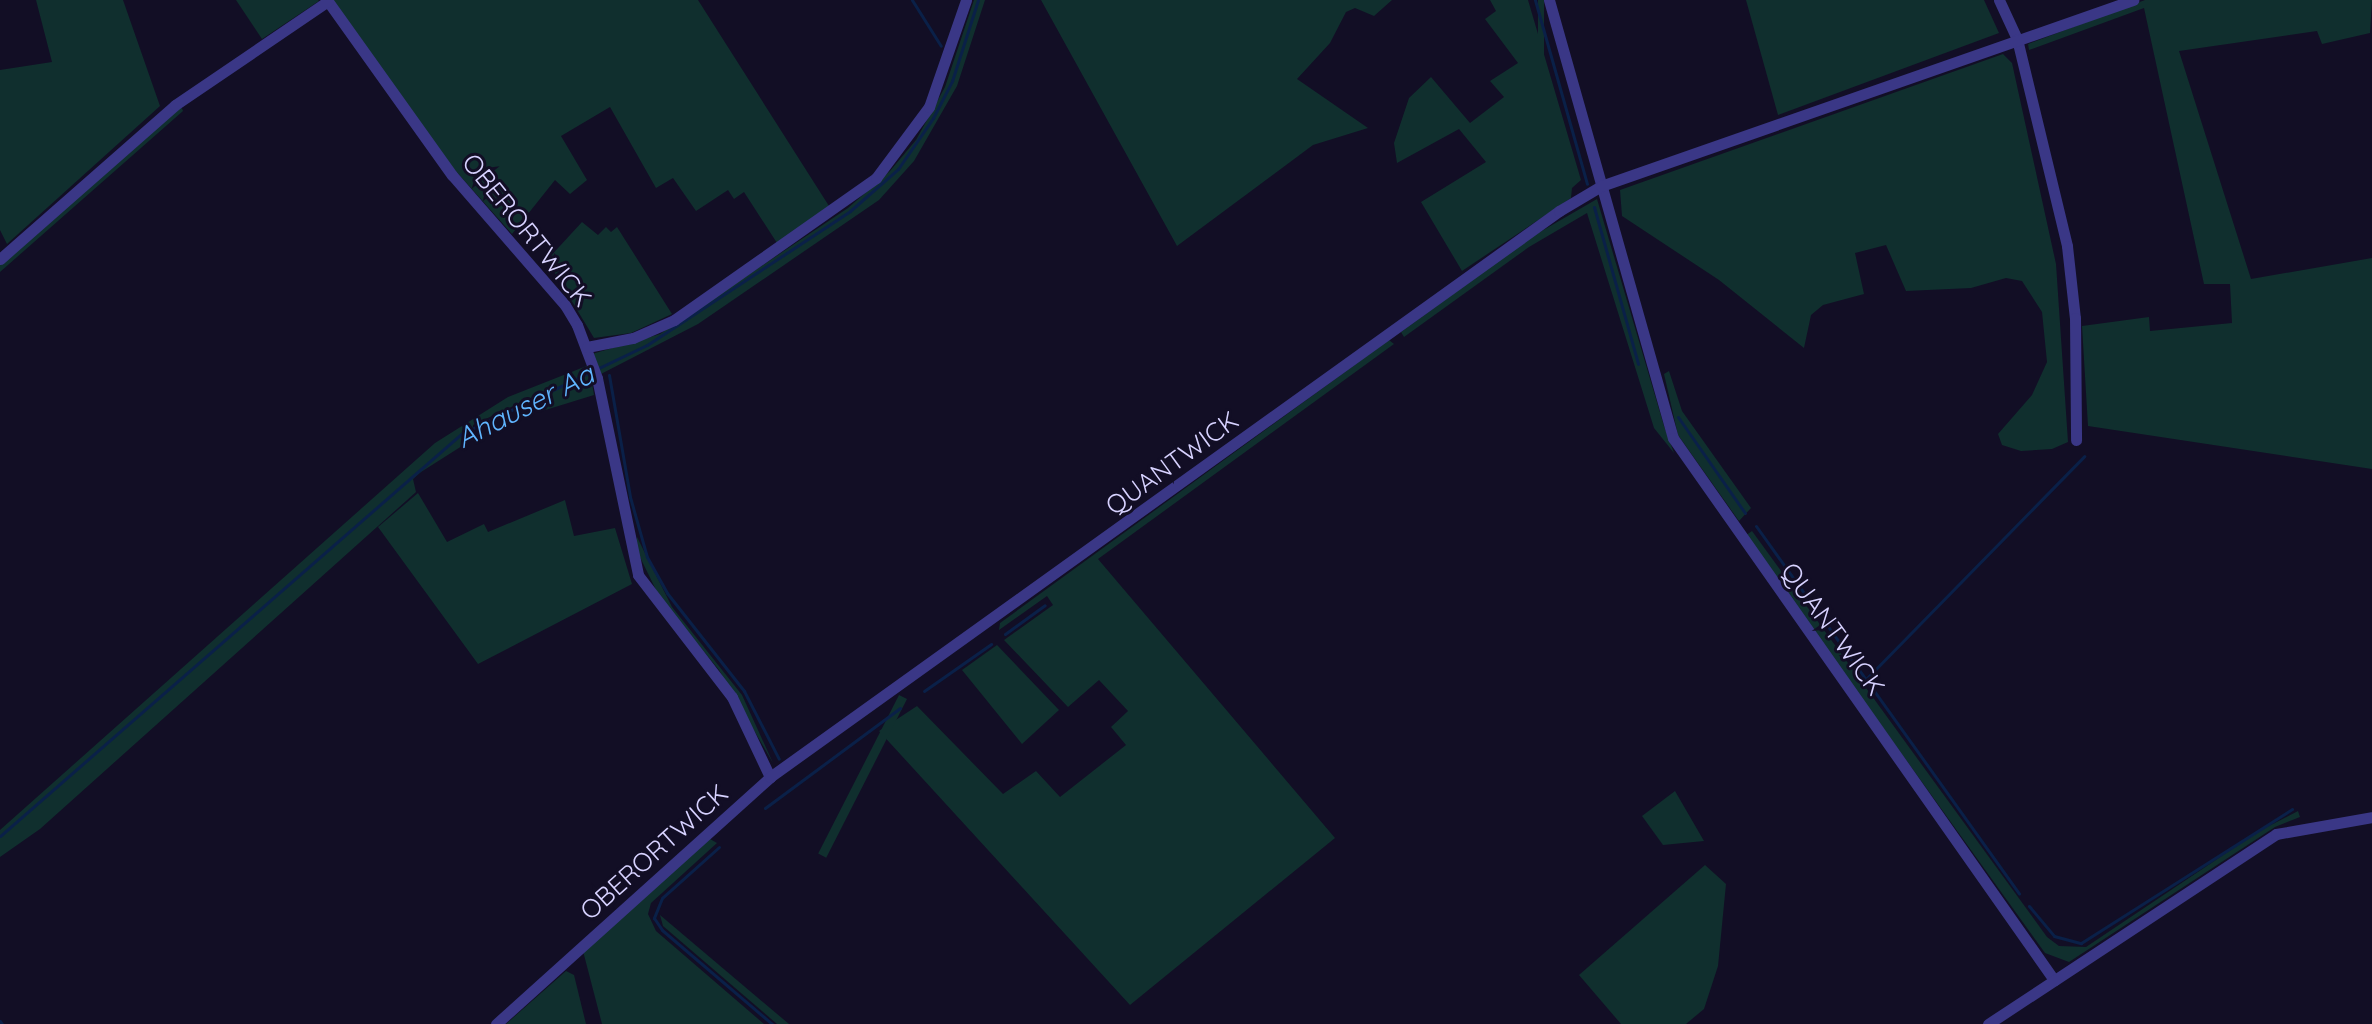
<!DOCTYPE html>
<style>
body{margin:0}
#map{position:relative;width:2372px;height:1024px;overflow:hidden;background:#120e25;font-family:Quicksand,sans-serif}
div>[style]{position:absolute}
.green>*{inset:0;background:#102f2e;transform-origin:0 0}
.stream>*{height:3px;margin:-1.5px;padding:0 1.5px;transform-origin:1.5px;border-radius:1.5px;background:#0a2048}
.minor>*{height:11px;margin:-5.5px;padding:0 5.5px;transform-origin:5.5px;border-radius:5.5px;background:#3a3786}
span{translate:-50% -50%;white-space:nowrap;text-align:center;line-height:1.15;-webkit-text-stroke:6px #120e25;paint-order:stroke}
.street-label{font-size:26px;color:#d7d2ff}
.water-label{font-size:28px;color:#60b5ff;font-style:italic}
</style>
<div id="map">
<div class="green">
<i style="clip-path:polygon(36px 0,123px 0,160px 106px,7px 244px,0 230px,0 70px,52px 62px)"></i>
<i style="clip-path:polygon(236px 0,318px 0,319px 1px,262px 39px)"></i>
<i style="clip-path:polygon(330px 0,698px 0,829px 206px,777px 243px,744px 192px,734px 199px,728px 190px,696px 211px,673px 178px,656px 188px,610px 107px,561px 136px,587px 180px,570px 194px,555px 180px,512px 234px,453px 168px)"></i>
<i style="clip-path:polygon(974px 0,985px 0,957px 86px,914px 161px,879px 200px,698px 324px,599px 375px,592px 354px,660px 334px,848px 208px,890px 171px,916px 140px,945px 87px)"></i>
<i style="clip-path:polygon(1041px 0,1392px 0,1374px 16px,1355px 8px,1346px 12px,1330px 43px,1297px 79px,1368px 128px,1313px 145px,1177px 246px)"></i>
<i style="clip-path:polygon(1490px 0,1528px 0,1581px 180px,1572px 188px,1571px 198px,1462px 271px,1421px 202px,1486px 162px,1459px 129px,1397px 163px,1394px 143px,1409px 98px,1431px 77px,1470px 123px,1504px 97px,1490px 81px,1518px 63px,1485px 19px,1496px 11px)"></i>
<i style="left:1538px;top:0;width:6px;height:189px"></i>
<i style="clip-path:polygon(1746px 0,1984px 0,1999px 33px,1778px 115px)"></i>
<i style="clip-path:polygon(2145px 0,2372px 0,2370px 33px,2322px 44px,2317px 31px,2179px 51px,2251px 279px,2372px 258px,2372px 469px,2088px 426px,2082px 326px,2149px 317px,2150px 331px,2232px 323px,2230px 284px,2204px 284px,2144px 8px,2029px 50px,2028px 44px)"></i>
<i style="clip-path:polygon(2003px 54px,2012px 63px,2056px 264px,2068px 442px,2052px 449px,2021px 451px,2002px 445px,1998px 434px,2032px 395px,2047px 362px,2042px 312px,2022px 281px,2006px 278px,1971px 288px,1906px 291px,1886px 245px,1855px 253px,1864px 294px,1823px 305px,1811px 315px,1804px 348px,1719px 280px,1622px 216px,1620px 190px)"></i>
<i style="clip-path:polygon(181px 106px,183px 111px,0 272px,0 263px)"></i>
<i style="clip-path:polygon(1597px 199px,1664px 426px,1674px 453px,1654px 428px,1587px 213px,1529px 247px,1404px 337px,1401px 332px,1533px 236px)"></i>
<i style="clip-path:polygon(582px 222px,598px 235px,606px 227px,611px 232px,617px 227px,672px 314px,631px 333px,594px 338px,547px 260px)"></i>
<i style="clip-path:polygon(1389px 340px,1394px 344px,1098px 559px,1335px 838px,1130px 1005px,879px 731px,917px 706px,1003px 794px,1036px 771px,1060px 797px,1126px 745px,1111px 727px,1128px 711px,1099px 680px,1068px 707px,1004px 640px,1053px 605px,1047px 596px,999px 630px,1000px 623px)"></i>
<i style="clip-path:polygon(589px 365px,594px 395px,539px 412px,530px 398px,473px 425px,473px 439px,421px 472px,413px 479px,416px 492px,40px 829px,0 857px,0 830px,435px 443px,508px 397px)"></i>
<i style="clip-path:polygon(1669px 371px,1682px 411px,1751px 508px,1739px 521px,1678px 435px,1664px 374px)"></i>
<i style="clip-path:polygon(418px 493px,447px 542px,484px 524px,488px 532px,565px 500px,574px 536px,615px 528px,632px 584px,478px 664px,378px 527px)"></i>
<i style="clip-path:polygon(1752px 531px,2047px 937px,2059px 946px,2086px 947px,2259px 831px,2298px 811px,2300px 817px,2275px 827px,2069px 962px,2045px 953px,1745px 536px)"></i>
<i style="clip-path:polygon(637px 537px,672px 607px,742px 695px,773px 763px,719px 670px,660px 598px,635px 547px)"></i>
<i style="clip-path:polygon(997px 645px,1059px 710px,1022px 744px,962px 670px)"></i>
<i style="left:899px;top:695px;width:9px;height:178px;rotate:27deg"></i>
<i style="clip-path:polygon(1675px 791px,1704px 841px,1663px 845px,1642px 816px)"></i>
<i style="clip-path:polygon(710px 839px,717px 843px,651px 903px,648px 914px,656px 931px,764px 1024px,602px 1024px,583px 951px)"></i>
<i style="clip-path:polygon(1705px 865px,1726px 884px,1718px 966px,1704px 1009px,1686px 1024px,1621px 1024px,1579px 975px)"></i>
<i style="clip-path:polygon(660px 915px,789px 1024px,777px 1024px,663px 926px)"></i>
<i style="clip-path:polygon(566px 971px,574px 975px,586px 1024px,506px 1024px)"></i>
</div>
<div class="stream">
<i style="left:912px;top:0;width:54px;rotate:57.8deg"></i>
<i style="left:1535px;top:0;width:191px;rotate:74.2deg"></i>
<i style="left:1594px;top:207px;width:163px;rotate:74.3deg"></i>
<i style="left:609px;top:375px;width:124px;rotate:80.2deg"></i>
<i style="left:630px;top:497px;width:62px;rotate:74.2deg"></i>
<i style="left:647px;top:557px;width:41px;rotate:60.9deg"></i>
<i style="left:667px;top:593px;width:125px;rotate:51.8deg"></i>
<i style="left:744px;top:691px;width:76px;rotate:62.8deg"></i>
<i style="left:1678px;top:417px;width:117px;rotate:55.1deg"></i>
<i style="left:1756px;top:526px;width:452px;rotate:54.4deg"></i>
<i style="left:1005px;top:634px;width:49px;rotate:-35.9deg"></i>
<i style="left:1866px;top:679px;width:312px;rotate:-45.6deg"></i>
<i style="left:924px;top:691px;width:82px;rotate:-35deg"></i>
<i style="left:765px;top:808px;width:168px;rotate:-36.5deg"></i>
<i style="left:0;top:836px;width:612px;rotate:-41.09deg"></i>
<i style="left:461px;top:434px;width:206px;rotate:-25.6deg"></i>
<i style="left:647px;top:345px;width:243px;rotate:-33.4deg"></i>
<i style="left:850px;top:211px;width:64px;rotate:-41.2deg"></i>
<i style="left:898px;top:169px;width:62px;rotate:-55.5deg"></i>
<i style="left:933px;top:118px;width:42px;rotate:-62.8deg"></i>
<i style="left:952px;top:81px;width:85px;rotate:-72.2deg"></i>
<i style="left:719px;top:847px;width:76px;rotate:138.2deg"></i>
<i style="left:662px;top:898px;width:22px;rotate:112deg"></i>
<i style="left:654px;top:918px;width:14px;rotate:56deg"></i>
<i style="left:662px;top:930px;width:145px;rotate:40.5deg"></i>
<i style="left:2029px;top:906px;width:39px;rotate:50deg"></i>
<i style="left:2054px;top:936px;width:28px;rotate:15deg"></i>
<i style="left:2081px;top:943px;width:250px;rotate:-32.4deg"></i>
<i style="left:0;top:1021px;width:4px;rotate:56deg"></i>
</div>
<div class="minor">
<i style="left:327px;top:0;width:215px;rotate:54.5deg"></i>
<i style="left:452px;top:175px;width:172px;rotate:49deg"></i>
<i style="left:565px;top:305px;width:23px;rotate:59deg"></i>
<i style="left:577px;top:325px;width:57px;rotate:69.3deg"></i>
<i style="left:597px;top:378px;width:201px;rotate:78.2deg"></i>
<i style="left:638px;top:575px;width:154px;rotate:52.4deg"></i>
<i style="left:732px;top:697px;width:89px;rotate:64.6deg"></i>
<i style="left:1549px;top:0;width:455px;rotate:74.2deg"></i>
<i style="left:1673px;top:438px;width:663px;rotate:54.89deg"></i>
<i style="left:1999px;top:0;width:43px;rotate:65.2deg"></i>
<i style="left:2017px;top:39px;width:213px;rotate:76.4deg"></i>
<i style="left:2067px;top:246px;width:72px;rotate:83.7deg"></i>
<i style="left:2075px;top:318px;width:122px;rotate:89.5deg"></i>
<i style="left:0;top:259px;width:233px;rotate:-41.3deg"></i>
<i style="left:175px;top:105px;width:185px;rotate:-34.2deg"></i>
<i style="left:587px;top:347px;width:47px;rotate:-11.1deg"></i>
<i style="left:633px;top:338px;width:45px;rotate:-23.7deg"></i>
<i style="left:674px;top:320px;width:247px;rotate:-35.1deg"></i>
<i style="left:876px;top:178px;width:89px;rotate:-53.3deg"></i>
<i style="left:929px;top:107px;width:113px;rotate:-70.9deg"></i>
<i style="left:496px;top:1024px;width:369px;rotate:-42deg"></i>
<i style="left:770px;top:777px;width:971px;rotate:-35.65deg"></i>
<i style="left:1559px;top:211px;width:49px;rotate:-30.8deg"></i>
<i style="left:1601px;top:186px;width:564px;rotate:-19.27deg"></i>
<i style="left:1988px;top:1024px;width:345px;rotate:-33.4deg"></i>
<i style="left:2276px;top:834px;width:97px;rotate:-10deg"></i>
</div>
<div class="street-label">
<span style="left:527px;top:230px;rotate:51deg">OBERORTWICK</span>
<span style="left:1172px;top:463px;rotate:-36deg">QUANTWICK</span>
<span style="left:1833px;top:629px;rotate:54deg">QUANTWICK</span>
<span style="left:654px;top:852px;rotate:-42deg">OBERORTWICK</span>
</div>
<div class="water-label">
<span style="left:525px;top:406px;rotate:-27deg">Ahauser Aa</span>
</div>
</div>
